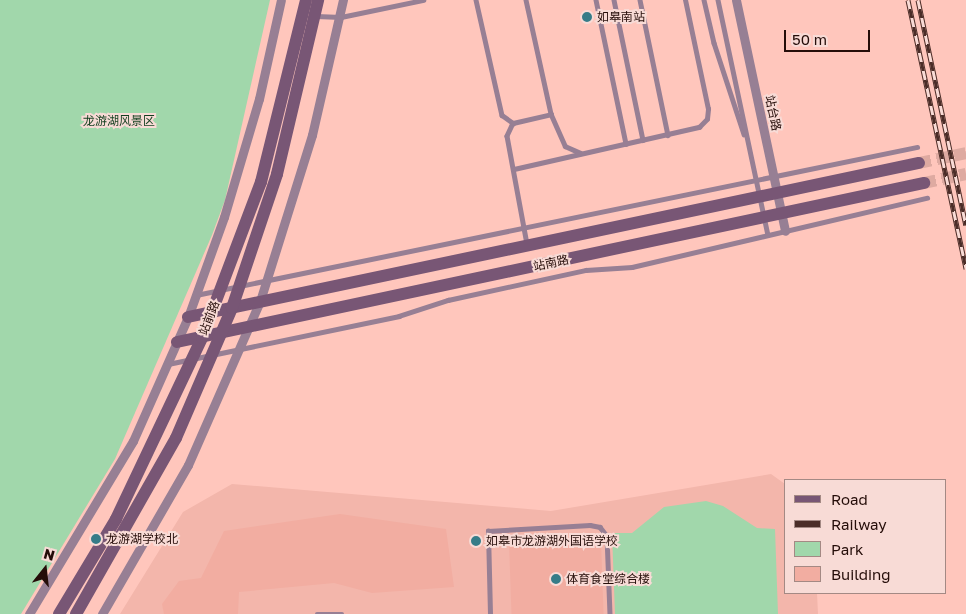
<!DOCTYPE html>
<meta charset="utf-8">
<style>
body{margin:0}
#map{position:relative;width:966px;height:614px;overflow:hidden;background:#ffc6bc;font-family:"Golos Text","Noto Sans SC",sans-serif}
div>[style]{position:absolute}
.built>*{inset:0;background:#f3b6ab}
.green>*{inset:0;background:#a1d7ab}
.building>*{inset:0;background:#f2ada1;transform-origin:0 0}
.secondary-tunnel>*{height:12px;margin-top:-6px;transform-origin:0;background:repeating-linear-gradient(90deg,#deaaa1 0 12px,transparent 0 18px)}
.lane>*{height:4.5px;margin:-2.25px;padding:0 2.25px;transform-origin:2.25px;border-radius:2.25px;background:#977f94}
.street>*{height:9px;margin:-4.5px;padding:0 4.5px;transform-origin:4.5px;border-radius:4.5px;background:#977f94}
.secondary>*{height:12px;margin:-6px;padding:0 6px;transform-origin:6px;border-radius:6px;background:#785675}
.rail>*{height:5px;margin-top:-2.5px;transform-origin:0;background:repeating-linear-gradient(90deg,#f8dbd6 0 9px,#4b2d28 0 18px);box-sizing:border-box;border-block:1px solid #4b2d28}
.dots>*{width:14px;height:14px;translate:-50% -50%;box-sizing:border-box;border:2px solid #f8dbd6;border-radius:50%}
span{translate:-50% -50%;white-space:nowrap;text-align:center;line-height:1.15;-webkit-text-stroke:4px #f8dbd6;paint-order:stroke}
.poi-label{font-size:12px;color:#250d09}
.left{translate:0 -50%;text-align:left}
.street-label{font-size:12px;color:#250d09}
.park-label{font-size:12px;color:#133f1f}
.legend{position:absolute;left:784px;top:479px;width:162px;height:115px;box-sizing:border-box;background:#f8dbd6;border:1px solid #a48984;margin:0;padding:6px 9px;list-style:none;font-size:15px;color:#250d09}
.legend li{display:flex;align-items:center;gap:10px;height:25px}
.legend b{width:25px;border:1px solid #a48984}
.north{position:absolute;left:20px;top:544px;width:50px;height:50px;-webkit-text-stroke:4px #f8dbd6;paint-order:stroke;rotate:16deg;font-size:14px;font-weight:700;line-height:20px;text-align:center;color:#250d09}
.north::after{content:'';display:block;margin:auto;width:18px;height:22px;background:#250d09;clip-path:polygon(50% 0,100% 100%,50% 72%,0 100%)}
.scale{position:absolute;left:784px;top:30px;width:86px;height:22px;box-sizing:border-box;border:2px solid #250d09;border-top:0;padding-left:6px;font-size:15px;line-height:18px;white-space:nowrap;color:#250d09;-webkit-text-stroke:4px #f8dbd6;paint-order:stroke}
</style>
<div id="map">
<div class="built">
<i style="clip-path:polygon(771px 474px,785px 484px,785px 593px,817px 593px,818px 614px,120px 614px,183px 512px,232px 484px,551px 511px)"></i>
</div>
<div class="green">
<i style="clip-path:polygon(0 0,270px 0,225px 200px,212px 235px,115px 459px,21px 614px,0 614px)"></i>
<i style="clip-path:polygon(706px 501px,723px 506px,757px 528px,775px 529px,778px 614px,615px 614px,612px 533px,632px 533px,664px 507px)"></i>
</div>
<div class="building">
<i style="clip-path:polygon(340px 514px,446px 529px,454px 587px,372px 593px,334px 583px,239px 592px,238px 614px,164px 614px,162px 604px,179px 581px,201px 578px,224px 531px)"></i>
<i style="left:601px;top:541px;width:73px;height:92px;rotate:88deg"></i>
</div>
<div class="secondary-tunnel">
<i style="left:919px;top:163px;width:48px;rotate:-12deg"></i>
<i style="left:924px;top:183px;width:43px;rotate:-12.1deg"></i>
</div>
<div class="lane">
<i style="left:476px;top:0;width:118px;rotate:77.3deg"></i>
<i style="left:502px;top:115px;width:14px;rotate:36deg"></i>
<i style="left:526px;top:0;width:117px;rotate:77.6deg"></i>
<i style="left:551px;top:114px;width:35px;rotate:66deg"></i>
<i style="left:565px;top:146px;width:17px;rotate:24deg"></i>
<i style="left:596px;top:0;width:147px;rotate:78.2deg"></i>
<i style="left:614px;top:0;width:143px;rotate:78.3deg"></i>
<i style="left:640px;top:0;width:138px;rotate:78.3deg"></i>
<i style="left:704px;top:0;width:44px;rotate:76.9deg"></i>
<i style="left:714px;top:43px;width:96px;rotate:71.8deg"></i>
<i style="left:718px;top:0;width:240px;rotate:78deg"></i>
<i style="left:316px;top:16px;width:25px;rotate:2deg"></i>
<i style="left:341px;top:17px;width:84px;rotate:-11.7deg"></i>
<i style="left:513px;top:123px;width:14px;rotate:115deg"></i>
<i style="left:507px;top:136px;width:110px;rotate:79.5deg"></i>
<i style="left:513px;top:123px;width:39px;rotate:-13deg"></i>
<i style="left:514px;top:169px;width:190px;rotate:-12.8deg"></i>
<i style="left:699px;top:127px;width:11px;rotate:-45deg"></i>
<i style="left:707px;top:119px;width:10px;rotate:-84deg"></i>
<i style="left:708px;top:109px;width:111px;rotate:-101.9deg"></i>
<i style="left:196px;top:295px;width:736px;rotate:-11.6deg"></i>
<i style="left:168px;top:364px;width:236px;rotate:-11.7deg"></i>
<i style="left:399px;top:316px;width:52px;rotate:-18.1deg"></i>
<i style="left:448px;top:300px;width:141px;rotate:-12.3deg"></i>
<i style="left:586px;top:270px;width:46px;rotate:-3.7deg"></i>
<i style="left:632px;top:267px;width:303px;rotate:-13.2deg"></i>
<i style="left:317px;top:614px;width:25px"></i>
<i style="left:490px;top:614px;width:83px;rotate:-91.4deg"></i>
<i style="left:488px;top:531px;width:102px;rotate:-3.4deg"></i>
<i style="left:590px;top:525px;width:10px;rotate:11deg"></i>
<i style="left:600px;top:527px;width:11px;rotate:52deg"></i>
<i style="left:607px;top:536px;width:78px;rotate:87.8deg"></i>
</div>
<div class="street">
<i style="left:736px;top:0;width:236px;rotate:78deg"></i>
<i style="left:29px;top:614px;width:202px;rotate:-59deg"></i>
<i style="left:133px;top:441px;width:136px;rotate:-66.1deg"></i>
<i style="left:188px;top:317px;width:106px;rotate:-70.2deg"></i>
<i style="left:224px;top:217px;width:123px;rotate:-73.5deg"></i>
<i style="left:259px;top:99px;width:101px;rotate:-77.5deg"></i>
<i style="left:102px;top:614px;width:172px;rotate:-60deg"></i>
<i style="left:188px;top:465px;width:179px;rotate:-66.3deg"></i>
<i style="left:260px;top:301px;width:174px;rotate:-72.6deg"></i>
<i style="left:312px;top:135px;width:139px;rotate:-77.1deg"></i>
</div>
<div class="secondary">
<i style="left:188px;top:317px;width:747px;rotate:-11.9deg"></i>
<i style="left:177px;top:342px;width:764px;rotate:-12.02deg"></i>
<i style="left:59px;top:614px;width:111px;rotate:-59deg"></i>
<i style="left:116px;top:519px;width:200px;rotate:-64.6deg"></i>
<i style="left:202px;top:338px;width:167px;rotate:-69.3deg"></i>
<i style="left:261px;top:182px;width:187px;rotate:-76.1deg"></i>
<i style="left:76px;top:614px;width:202px;rotate:-60.4deg"></i>
<i style="left:176px;top:438px;width:142px;rotate:-66.7deg"></i>
<i style="left:232px;top:308px;width:141px;rotate:-71.4deg"></i>
<i style="left:277px;top:174px;width:179px;rotate:-76.7deg"></i>
</div>
<div class="rail">
<i style="left:908px;top:0;width:275px;rotate:77.8deg"></i>
<i style="left:918px;top:0;width:230px;rotate:78deg"></i>
</div>
<div class="dots">
<i style="left:587px;top:17px;background:#367c88"></i>
<i style="left:96px;top:539px;background:#367c88"></i>
<i style="left:476px;top:541px;background:#367c88"></i>
<i style="left:556px;top:579px;background:#367c88"></i>
</div>
<div class="poi-label">
<span class="left" style="left:597px;top:17px">如皋南站</span>
<span class="left" style="left:106px;top:539px">龙游湖学校北</span>
<span class="left" style="left:486px;top:541px">如皋市龙游湖外国语学校</span>
<span class="left" style="left:566px;top:579px">体育食堂综合楼</span>
</div>
<div class="street-label">
<span style="left:773px;top:113px;rotate:78deg">站台路</span>
<span style="left:551px;top:263px;rotate:-12deg">站南路</span>
<span style="left:209px;top:318px;rotate:-69deg">站前路</span>
</div>
<div class="park-label">
<span style="left:119px;top:121px">龙游湖风景区</span>
</div>
<ul class="legend">
<li><b style="height:6px;background:#785675"></b>Road</li>
<li><b style="height:6px;background:#4b2d28"></b>Railway</li>
<li><b style="height:14px;background:#a1d7ab"></b>Park</li>
<li><b style="height:14px;background:#f2ada1"></b>Building</li>
</ul>
<div class="north">N</div>
<div class="scale">50 m</div>
</div>
